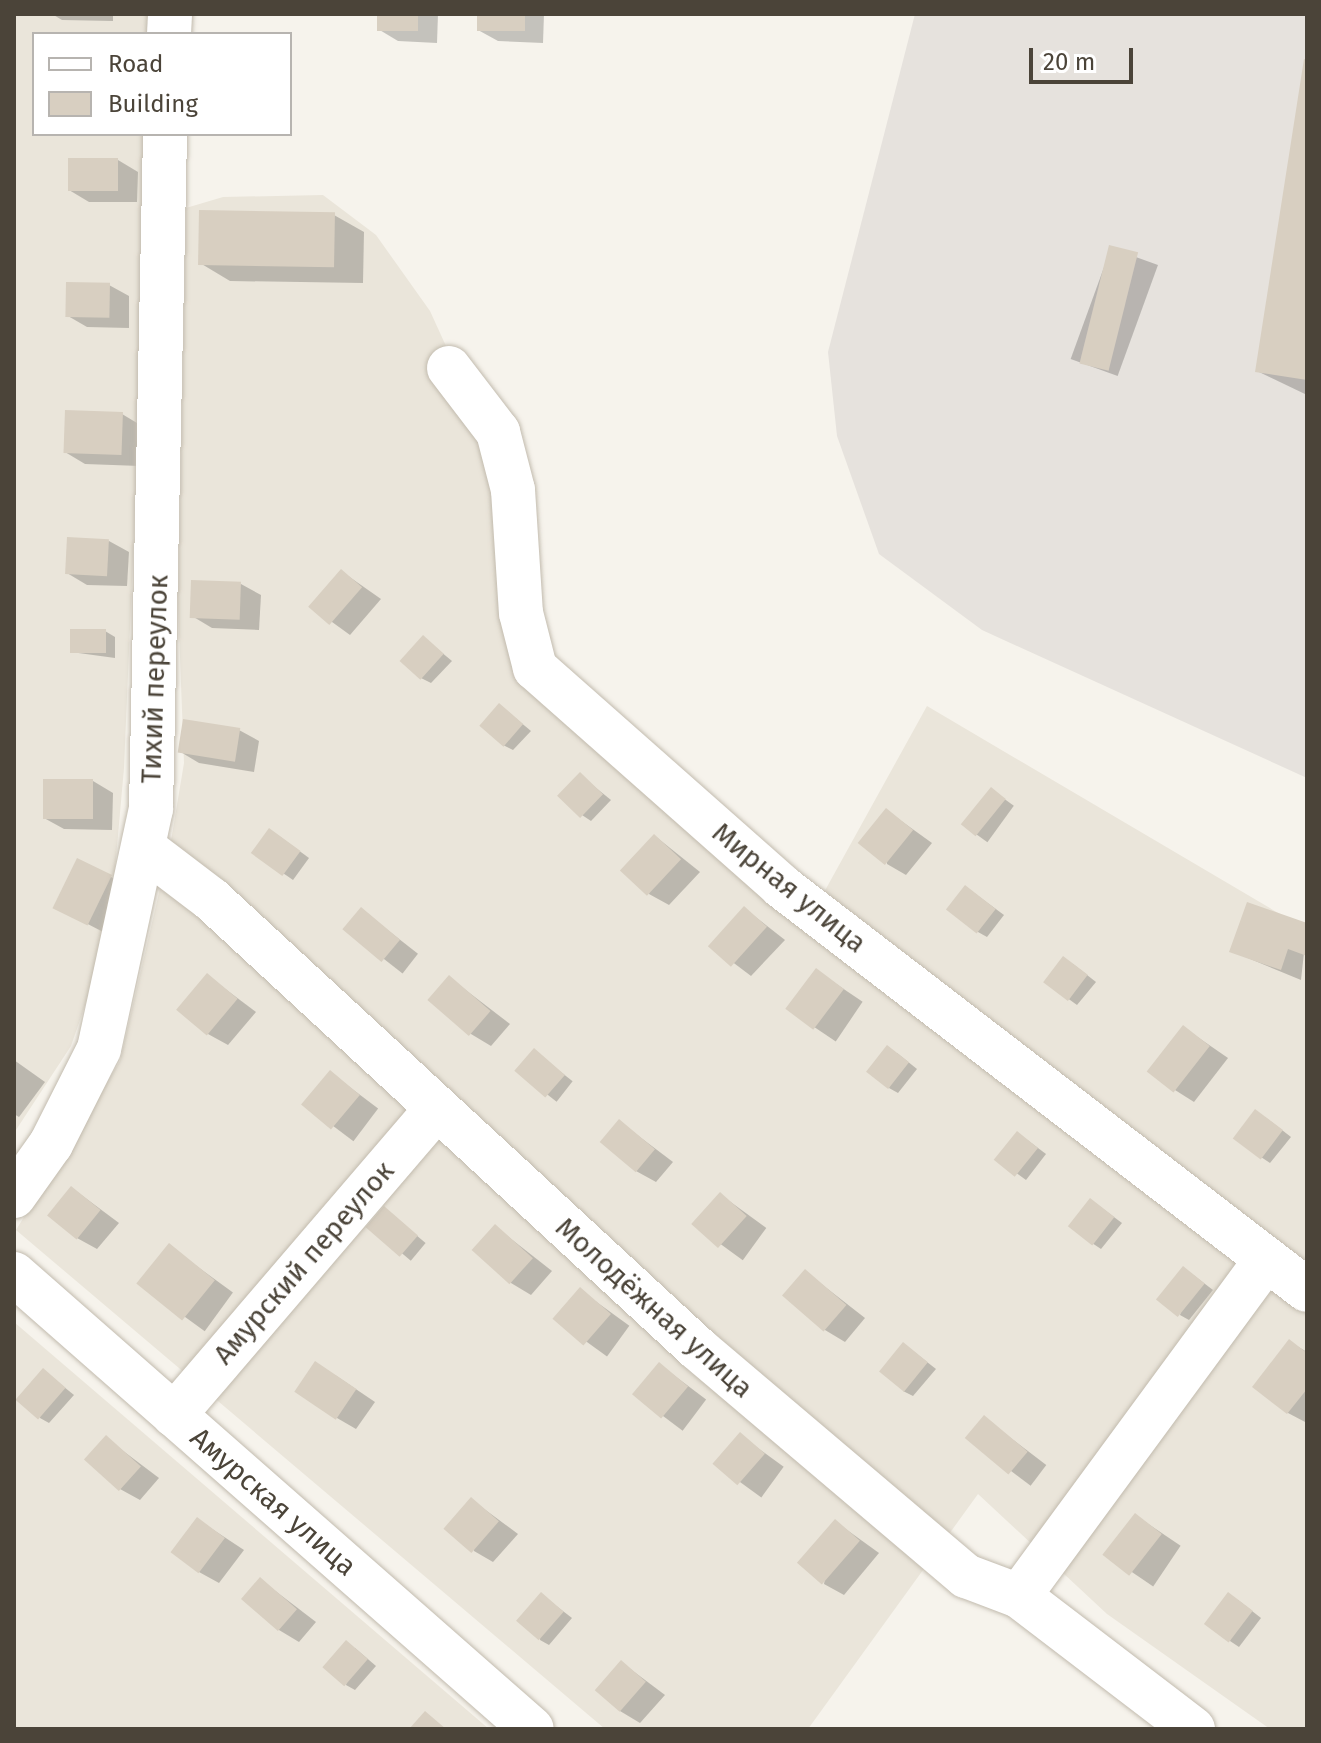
<!DOCTYPE html>
<meta charset="utf-8">
<style>
body{margin:0}
#map{position:relative;width:1321px;height:1743px;overflow:hidden;background:#f6f3ec;font-family:"Fira Sans",sans-serif}
div>[style]{position:absolute}
.residential>*{inset:0;background:#eae5da}
.industrial>*{inset:0;background:#e6e2dd}
.shadow>*{inset:0;background:#0003;transform-origin:0 0}
.building>*{inset:0;background:#d8cfc1;transform-origin:0 0}
.roads{filter:drop-shadow(0 0 2px #c2bbae) drop-shadow(0 0 2px #c2bbae)}
.minor>*{height:44px;margin:-22px;padding:0 22px;transform-origin:22px;border-radius:22px;background:#fff}
span{translate:-50% -50%;white-space:nowrap;text-align:center;line-height:1.15;-webkit-text-stroke:6px #fff;paint-order:stroke}
.street-label{font-size:28px;color:#4b4439}
.frame{position:absolute;inset:0;border:16px solid #4b4439;pointer-events:none}
.legend{position:absolute;left:32px;top:32px;width:260px;height:104px;box-sizing:border-box;background:#fff;border:2px solid #b7b4b0;margin:0;padding:10px 14px;list-style:none;font-size:24px;color:#4b4439}
.legend li{display:flex;align-items:center;gap:16px;height:40px}
.legend b{width:40px;border:2px solid #b7b4b0}
.scale{position:absolute;left:1029px;top:48px;width:104px;height:36px;box-sizing:border-box;border:4px solid #4b4439;border-top:0;padding-left:10px;font-size:24px;line-height:28px;white-space:nowrap;color:#4b4439;-webkit-text-stroke:6px #fff;paint-order:stroke}
</style>
<div id="map">
<div class="residential">
<i style="clip-path:polygon(14px 14px,156px 14px,155px 34px,34px 34px,34px 134px,151px 134px,124px 768px,109px 936px,71px 1046px,14px 1133px)"></i>
<i style="clip-path:polygon(323px 195px,376px 235px,430px 311px,504px 473px,524px 665px,807px 923px,927px 706px,1307px 930px,1307px 1729px,1270px 1729px,1107px 1614px,978px 1494px,808px 1729px,605px 1729px,16px 1230px,120px 1061px,171px 841px,184px 763px,178px 604px,186px 208px,223px 197px)"></i>
<i style="clip-path:polygon(14px 1322px,489px 1729px,14px 1729px)"></i>
</div>
<div class="industrial">
<i style="clip-path:polygon(915px 14px,1307px 14px,1307px 778px,982px 630px,879px 554px,837px 436px,828px 352px)"></i>
</div>
<div class="shadow">
<i style="clip-path:polygon(52px 14px,113px 14px,113px 21px,62px 20px)"></i>
<i style="clip-path:polygon(379px 14px,438px 14px,437px 43px,398px 41px,378px 29px)"></i>
<i style="clip-path:polygon(479px 14px,544px 14px,543px 43px,498px 41px,478px 30px)"></i>
<i style="clip-path:polygon(1307px 62px,1307px 395px,1257px 371px)"></i>
<i style="clip-path:polygon(118px 160px,138px 172px,137px 202px,89px 202px,69px 190px)"></i>
<i style="clip-path:polygon(334px 215px,364px 232px,363px 283px,230px 281px,200px 263px)"></i>
<i style="left:1111px;top:248px;width:50px;height:118px;rotate:20deg"></i>
<i style="clip-path:polygon(109px 285px,129px 296px,129px 328px,87px 327px,68px 316px)"></i>
<i style="clip-path:polygon(122px 414px,142px 426px,140px 466px,85px 464px,65px 452px)"></i>
<i style="clip-path:polygon(109px 541px,129px 552px,127px 586px,87px 585px,67px 573px)"></i>
<i style="clip-path:polygon(341px 571px,381px 599px,350px 635px,310px 606px)"></i>
<i style="clip-path:polygon(241px 584px,261px 595px,259px 630px,212px 628px,192px 616px)"></i>
<i style="clip-path:polygon(105px 631px,115px 637px,115px 658px,71px 652px)"></i>
<i style="clip-path:polygon(423px 637px,452px 661px,431px 683px,421px 678px)"></i>
<i style="clip-path:polygon(500px 705px,531px 731px,513px 750px,503px 745px)"></i>
<i style="clip-path:polygon(239px 730px,259px 741px,254px 772px,199px 763px,179px 751px)"></i>
<i style="clip-path:polygon(580px 775px,611px 800px,591px 821px,582px 815px)"></i>
<i style="clip-path:polygon(93px 781px,113px 793px,112px 830px,64px 829px,44px 818px)"></i>
<i style="left:992px;top:790px;width:27px;height:45px;rotate:36deg"></i>
<i style="clip-path:polygon(886px 810px,932px 843px,906px 875px,887px 864px)"></i>
<i style="clip-path:polygon(279px 836px,309px 858px,293px 880px,254px 853px)"></i>
<i style="clip-path:polygon(655px 836px,700px 872px,669px 905px,649px 894px)"></i>
<i style="clip-path:polygon(111px 877px,130px 888px,107px 934px,55px 907px)"></i>
<i style="clip-path:polygon(966px 887px,1004px 915px,987px 937px,978px 932px)"></i>
<i style="clip-path:polygon(744px 908px,785px 940px,751px 976px,710px 945px)"></i>
<i style="left:362px;top:910px;width:71px;height:25px;rotate:38deg"></i>
<i style="clip-path:polygon(1307px 925px,1301px 980px,1231px 951px)"></i>
<i style="clip-path:polygon(1073px 964px,1096px 982px,1077px 1005px,1045px 982px)"></i>
<i style="left:817px;top:971px;width:55px;height:48px;rotate:34deg"></i>
<i style="clip-path:polygon(208px 976px,256px 1012px,228px 1045px,208px 1034px)"></i>
<i style="clip-path:polygon(450px 978px,510px 1024px,491px 1046px,471px 1034px)"></i>
<i style="clip-path:polygon(1183px 1027px,1228px 1058px,1194px 1102px,1175px 1090px)"></i>
<i style="left:534px;top:1051px;width:49px;height:26px;rotate:38deg"></i>
<i style="clip-path:polygon(897px 1053px,917px 1069px,898px 1093px,889px 1088px)"></i>
<i style="clip-path:polygon(14px 1060px,45px 1082px,19px 1117px,14px 1114px)"></i>
<i style="left:331px;top:1073px;width:59px;height:41px;rotate:37deg"></i>
<i style="clip-path:polygon(1265px 1117px,1291px 1137px,1270px 1163px,1261px 1157px)"></i>
<i style="clip-path:polygon(620px 1122px,673px 1162px,656px 1182px,636px 1171px)"></i>
<i style="clip-path:polygon(1026px 1139px,1046px 1154px,1026px 1180px,997px 1159px)"></i>
<i style="clip-path:polygon(72px 1188px,119px 1223px,97px 1249px,77px 1238px)"></i>
<i style="left:721px;top:1195px;width:56px;height:40px;rotate:36deg"></i>
<i style="clip-path:polygon(1091px 1200px,1122px 1223px,1101px 1249px,1092px 1243px)"></i>
<i style="left:385px;top:1209px;width:53px;height:23px;rotate:40deg"></i>
<i style="clip-path:polygon(496px 1227px,552px 1271px,531px 1295px,511px 1283px)"></i>
<i style="left:169px;top:1246px;width:79px;height:48px;rotate:36deg"></i>
<i style="clip-path:polygon(806px 1272px,865px 1318px,845px 1342px,825px 1330px)"></i>
<i style="clip-path:polygon(1192px 1274px,1213px 1290px,1189px 1320px,1180px 1315px)"></i>
<i style="left:580px;top:1290px;width:61px;height:38px;rotate:36deg"></i>
<i style="clip-path:polygon(1290px 1342px,1307px 1352px,1307px 1423px,1288px 1413px)"></i>
<i style="clip-path:polygon(904px 1344px,936px 1369px,913px 1396px,903px 1391px)"></i>
<i style="left:659px;top:1364px;width:59px;height:39px;rotate:37deg"></i>
<i style="clip-path:polygon(43px 1370px,74px 1395px,49px 1423px,40px 1418px)"></i>
<i style="clip-path:polygon(335px 1375px,375px 1402px,356px 1429px,337px 1418px)"></i>
<i style="left:984px;top:1418px;width:78px;height:26px;rotate:37deg"></i>
<i style="left:740px;top:1435px;width:54px;height:38px;rotate:36deg"></i>
<i style="clip-path:polygon(106px 1438px,159px 1478px,140px 1500px,120px 1489px)"></i>
<i style="clip-path:polygon(472px 1500px,518px 1534px,493px 1562px,474px 1551px)"></i>
<i style="left:1135px;top:1515px;width:55px;height:49px;rotate:34deg"></i>
<i style="clip-path:polygon(197px 1519px,244px 1550px,219px 1583px,199px 1572px)"></i>
<i style="clip-path:polygon(836px 1522px,879px 1553px,844px 1595px,824px 1584px)"></i>
<i style="clip-path:polygon(261px 1580px,316px 1622px,299px 1642px,279px 1630px)"></i>
<i style="clip-path:polygon(542px 1595px,572px 1618px,549px 1645px,540px 1640px)"></i>
<i style="clip-path:polygon(1238px 1600px,1261px 1618px,1239px 1647px,1230px 1641px)"></i>
<i style="clip-path:polygon(355px 1648px,376px 1666px,355px 1690px,346px 1685px)"></i>
<i style="clip-path:polygon(621px 1662px,665px 1695px,640px 1723px,620px 1711px)"></i>
</div>
<div class="building">
<i style="left:377px;top:14px;width:41px;height:17px"></i>
<i style="left:477px;top:14px;width:48px;height:17px"></i>
<i style="clip-path:polygon(1304px 59px,1307px 60px,1307px 380px,1255px 372px)"></i>
<i style="left:68px;top:158px;width:50px;height:33px"></i>
<i style="left:199px;top:210px;width:136px;height:55px;rotate:1deg"></i>
<i style="left:1109px;top:245px;width:30px;height:122px;rotate:14deg"></i>
<i style="left:66px;top:282px;width:44px;height:35px;rotate:1deg"></i>
<i style="left:65px;top:410px;width:58px;height:43px;rotate:2deg"></i>
<i style="left:67px;top:537px;width:42px;height:37px;rotate:3deg"></i>
<i style="left:341px;top:569px;width:28px;height:50px;rotate:41deg"></i>
<i style="left:191px;top:580px;width:50px;height:38px;rotate:2deg"></i>
<i style="left:70px;top:629px;width:36px;height:24px"></i>
<i style="left:423px;top:635px;width:28px;height:35px;rotate:42deg"></i>
<i style="left:499px;top:703px;width:32px;height:30px;rotate:41deg"></i>
<i style="left:183px;top:719px;width:58px;height:34px;rotate:9deg"></i>
<i style="left:580px;top:772px;width:32px;height:33px;rotate:44deg"></i>
<i style="left:43px;top:779px;width:50px;height:40px"></i>
<i style="left:991px;top:787px;width:19px;height:48px;rotate:39deg"></i>
<i style="left:886px;top:808px;width:35px;height:45px;rotate:39deg"></i>
<i style="left:269px;top:828px;width:39px;height:31px;rotate:36deg"></i>
<i style="left:654px;top:834px;width:37px;height:50px;rotate:43deg"></i>
<i style="left:77px;top:858px;width:39px;height:56px;rotate:26deg"></i>
<i style="left:965px;top:885px;width:39px;height:31px;rotate:38deg"></i>
<i style="clip-path:polygon(1247px 902px,1307px 923px,1307px 956px,1288px 949px,1281px 970px,1229px 952px)"></i>
<i style="left:744px;top:906px;width:31px;height:54px;rotate:42deg"></i>
<i style="left:361px;top:907px;width:51px;height:29px;rotate:40deg"></i>
<i style="left:1063px;top:956px;width:31px;height:33px;rotate:37deg"></i>
<i style="left:816px;top:968px;width:35px;height:51px;rotate:37deg"></i>
<i style="left:207px;top:973px;width:40px;height:48px;rotate:40deg"></i>
<i style="left:449px;top:975px;width:55px;height:33px;rotate:41deg"></i>
<i style="left:1183px;top:1025px;width:34px;height:59px;rotate:38deg"></i>
<i style="left:887px;top:1045px;width:28px;height:34px;rotate:38deg"></i>
<i style="left:534px;top:1048px;width:41px;height:30px;rotate:41deg"></i>
<i style="left:330px;top:1070px;width:39px;height:45px;rotate:40deg"></i>
<i style="left:1255px;top:1109px;width:35px;height:37px;rotate:37deg"></i>
<i style="left:619px;top:1119px;width:47px;height:30px;rotate:40deg"></i>
<i style="left:1017px;top:1131px;width:27px;height:37px;rotate:39deg"></i>
<i style="left:71px;top:1186px;width:38px;height:38px;rotate:39deg"></i>
<i style="left:720px;top:1192px;width:36px;height:43px;rotate:42deg"></i>
<i style="left:1090px;top:1198px;width:31px;height:36px;rotate:38deg"></i>
<i style="left:384px;top:1206px;width:45px;height:28px;rotate:41deg"></i>
<i style="left:495px;top:1224px;width:51px;height:35px;rotate:42deg"></i>
<i style="left:169px;top:1243px;width:59px;height:52px;rotate:39deg"></i>
<i style="left:1183px;top:1266px;width:28px;height:43px;rotate:39deg"></i>
<i style="left:805px;top:1269px;width:55px;height:35px;rotate:41deg"></i>
<i style="left:580px;top:1287px;width:41px;height:42px;rotate:41deg"></i>
<i style="clip-path:polygon(1289px 1339px,1307px 1353px,1307px 1389px,1287px 1414px,1252px 1387px)"></i>
<i style="left:903px;top:1342px;width:32px;height:38px;rotate:39deg"></i>
<i style="left:315px;top:1361px;width:50px;height:37px;rotate:34deg"></i>
<i style="left:659px;top:1362px;width:38px;height:42px;rotate:40deg"></i>
<i style="left:43px;top:1368px;width:30px;height:42px;rotate:41deg"></i>
<i style="left:984px;top:1415px;width:57px;height:30px;rotate:40deg"></i>
<i style="left:740px;top:1432px;width:33px;height:42px;rotate:41deg"></i>
<i style="left:106px;top:1435px;width:47px;height:33px;rotate:42deg"></i>
<i style="left:471px;top:1497px;width:37px;height:42px;rotate:41deg"></i>
<i style="left:1135px;top:1513px;width:34px;height:53px;rotate:38deg"></i>
<i style="left:197px;top:1517px;width:35px;height:44px;rotate:37deg"></i>
<i style="left:835px;top:1519px;width:33px;height:58px;rotate:41deg"></i>
<i style="left:260px;top:1577px;width:49px;height:29px;rotate:41deg"></i>
<i style="left:541px;top:1592px;width:30px;height:38px;rotate:41deg"></i>
<i style="left:1228px;top:1592px;width:31px;height:40px;rotate:37deg"></i>
<i style="left:346px;top:1640px;width:29px;height:36px;rotate:41deg"></i>
<i style="left:621px;top:1660px;width:33px;height:40px;rotate:41deg"></i>
<i style="clip-path:polygon(425px 1711px,446px 1729px,409px 1729px)"></i>
</div>
<div class="roads">
<div class="minor">
<i style="left:169px;top:34px;width:20px;rotate:-87deg"></i>
<i style="left:449px;top:368px;width:81px;rotate:52.6deg"></i>
<i style="left:498px;top:432px;width:60px;rotate:75.5deg"></i>
<i style="left:513px;top:490px;width:123px;rotate:86.3deg"></i>
<i style="left:521px;top:613px;width:57px;rotate:75.7deg"></i>
<i style="left:535px;top:668px;width:329px;rotate:41.5deg"></i>
<i style="left:781px;top:886px;width:663px;rotate:37.53deg"></i>
<i style="left:144px;top:848px;width:84px;rotate:37.3deg"></i>
<i style="left:211px;top:899px;width:662px;rotate:42.73deg"></i>
<i style="left:697px;top:1348px;width:353px;rotate:40.3deg"></i>
<i style="left:966px;top:1576px;width:57px;rotate:20.7deg"></i>
<i style="left:1019px;top:1596px;width:219px;rotate:37.4deg"></i>
<i style="left:14px;top:1196px;width:64px;rotate:-54.6deg"></i>
<i style="left:51px;top:1144px;width:106px;rotate:-63.2deg"></i>
<i style="left:99px;top:1049px;width:246px;rotate:-77.8deg"></i>
<i style="left:151px;top:809px;width:675px;rotate:-88.81deg"></i>
<i style="left:14px;top:1274px;width:689px;rotate:41.3deg"></i>
<i style="left:174px;top:1415px;width:399px;rotate:-49.4deg"></i>
<i style="left:1019px;top:1596px;width:417px;rotate:-53.7deg"></i>
</div>
</div>
<div class="street-label">
<span style="left:155px;top:679px;rotate:-88deg">Тихий переулок</span>
<span style="left:789px;top:888px;rotate:39deg">Мирная улица</span>
<span style="left:304px;top:1263px;rotate:-49deg">Амурский переулок</span>
<span style="left:654px;top:1308px;rotate:42deg">Молодёжная улица</span>
<span style="left:273px;top:1502px;rotate:41deg">Амурская улица</span>
</div>
<div class="frame"></div>
<ul class="legend">
<li><b style="height:10px;background:#fff"></b>Road</li>
<li><b style="height:22px;background:#d8cfc1"></b>Building</li>
</ul>
<div class="scale">20 m</div>
</div>
